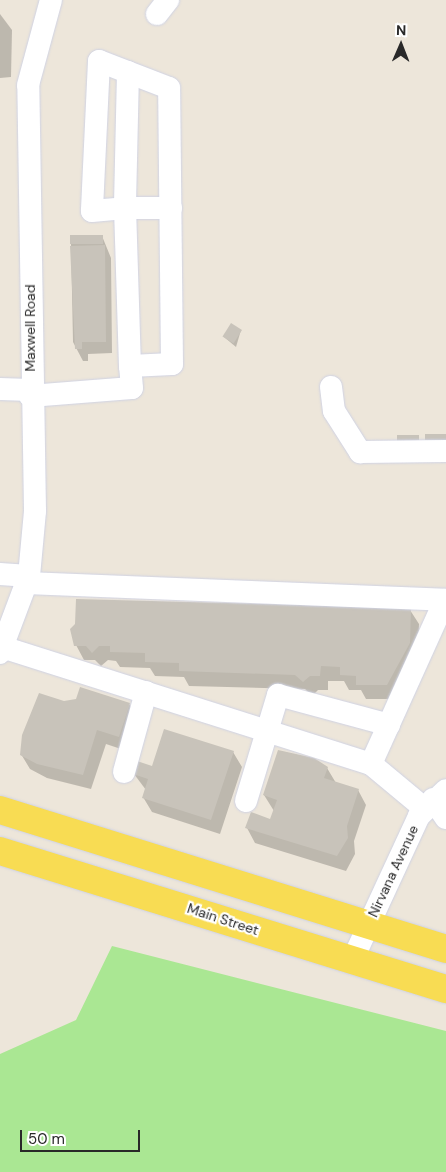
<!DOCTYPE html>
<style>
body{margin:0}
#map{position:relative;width:446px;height:1172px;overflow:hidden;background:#ede6da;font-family:"DM Sans",sans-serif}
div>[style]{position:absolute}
.green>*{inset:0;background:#aae793}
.shadow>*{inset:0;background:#0003}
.building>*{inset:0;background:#c8c3ba;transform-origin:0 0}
.roads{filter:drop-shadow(0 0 1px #cfd2e3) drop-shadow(0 0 1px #cfd2e3)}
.minor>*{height:22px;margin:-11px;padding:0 11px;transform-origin:11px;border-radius:11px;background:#fff}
.major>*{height:28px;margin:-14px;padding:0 14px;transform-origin:14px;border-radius:14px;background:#f8dc53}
span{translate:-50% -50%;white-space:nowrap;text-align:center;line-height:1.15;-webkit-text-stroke:4.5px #fff;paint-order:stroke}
.street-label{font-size:14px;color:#292929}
.north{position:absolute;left:376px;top:20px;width:50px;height:50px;-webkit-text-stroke:4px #fff;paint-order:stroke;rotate:1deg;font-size:14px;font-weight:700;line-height:20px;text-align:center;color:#292929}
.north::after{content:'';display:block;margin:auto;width:18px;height:22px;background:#292929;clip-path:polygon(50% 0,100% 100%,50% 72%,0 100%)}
.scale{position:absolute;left:20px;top:1130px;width:120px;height:22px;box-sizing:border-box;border:2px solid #292929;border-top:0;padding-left:6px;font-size:15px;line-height:18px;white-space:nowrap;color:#292929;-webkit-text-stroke:4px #fff;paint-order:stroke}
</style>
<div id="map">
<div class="green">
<i style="clip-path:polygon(112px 946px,446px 1031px,446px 1172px,0 1172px,0 1054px,76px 1020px)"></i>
</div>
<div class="shadow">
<i style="clip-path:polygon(0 14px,12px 30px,11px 77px,0 78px)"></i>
<i style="clip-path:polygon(102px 236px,111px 258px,112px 353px,88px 354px,88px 361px,83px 361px,73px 342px,71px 244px)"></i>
<i style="clip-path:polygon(241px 330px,236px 347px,224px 337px)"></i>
<i style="clip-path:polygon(410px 610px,419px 624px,418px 658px,395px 699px,366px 699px,361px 690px,349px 690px,344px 681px,328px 681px,328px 690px,318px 690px,312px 696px,305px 689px,189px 686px,184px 677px,155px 676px,150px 668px,120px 667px,116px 661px,108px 660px,101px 666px,95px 660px,84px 660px,76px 645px)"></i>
<i style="clip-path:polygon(64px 702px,129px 704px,138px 719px,127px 751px,106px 744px,91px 789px,47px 778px,30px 769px,21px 754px)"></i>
<i style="clip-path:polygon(233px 752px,242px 767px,220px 834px,152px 812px,143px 797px,146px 790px,134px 774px)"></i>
<i style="clip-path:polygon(327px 768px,336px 783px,358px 790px,366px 805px,354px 841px,355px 854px,346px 871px,255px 843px,247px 828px,271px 821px,274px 811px,264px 795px)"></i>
</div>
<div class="building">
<i style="left:70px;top:235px;width:33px;height:9px"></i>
<i style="clip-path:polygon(105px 245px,106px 342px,82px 342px,82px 349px,75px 349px,70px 246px)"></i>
<i style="left:231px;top:323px;width:13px;height:16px;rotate:32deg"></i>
<i style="left:446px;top:434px;width:6px;height:21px;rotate:90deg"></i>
<i style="left:397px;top:435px;width:22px;height:6px"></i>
<i style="clip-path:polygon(76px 599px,411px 608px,410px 643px,387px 685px,356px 685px,356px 676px,340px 675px,340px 667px,321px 666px,320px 676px,310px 676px,303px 682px,295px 675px,179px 671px,179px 663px,145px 662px,145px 653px,110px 652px,110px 646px,99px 646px,92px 653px,86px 646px,74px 646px,70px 629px,75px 624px)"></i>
<i style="clip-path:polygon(80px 687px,130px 703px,119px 737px,97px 730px,83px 775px,37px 764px,20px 755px,22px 735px,39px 693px,64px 701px,76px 699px)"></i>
<i style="clip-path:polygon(164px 729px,234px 751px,211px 820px,142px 798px,148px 779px,133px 774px,137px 761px,152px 766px)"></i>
<i style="clip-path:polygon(278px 750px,314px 758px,328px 767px,324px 778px,359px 789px,347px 826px,348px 838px,337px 856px,245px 828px,251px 812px,270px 819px,277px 800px,263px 795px)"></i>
</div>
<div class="roads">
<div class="minor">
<i style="left:157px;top:14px;width:18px;rotate:-52deg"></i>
<i style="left:128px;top:72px;width:136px;rotate:91.3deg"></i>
<i style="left:125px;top:208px;width:46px"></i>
<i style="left:331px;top:387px;width:24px;rotate:83deg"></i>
<i style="left:334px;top:411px;width:49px;rotate:57.6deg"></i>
<i style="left:360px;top:452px;width:86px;rotate:-0.7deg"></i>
<i style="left:0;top:389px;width:30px;rotate:2deg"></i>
<i style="left:30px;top:396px;width:102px;rotate:-4.5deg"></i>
<i style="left:132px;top:388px;width:22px;rotate:-95deg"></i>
<i style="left:130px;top:366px;width:42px;rotate:-2.7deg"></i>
<i style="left:172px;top:364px;width:276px;rotate:-90.6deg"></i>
<i style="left:169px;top:88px;width:75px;rotate:-158.9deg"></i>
<i style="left:99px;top:61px;width:150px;rotate:92.7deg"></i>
<i style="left:92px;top:211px;width:33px;rotate:-5deg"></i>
<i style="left:125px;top:208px;width:158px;rotate:88.2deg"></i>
<i style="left:0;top:574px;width:29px;rotate:4deg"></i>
<i style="left:26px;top:583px;width:419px;rotate:2.3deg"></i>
<i style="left:445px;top:600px;width:180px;rotate:114.3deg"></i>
<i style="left:2px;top:647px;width:387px;rotate:17.6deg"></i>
<i style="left:371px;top:764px;width:70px;rotate:39.8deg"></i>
<i style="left:0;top:653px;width:82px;rotate:-69.4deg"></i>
<i style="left:29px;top:576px;width:65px;rotate:-84.7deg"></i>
<i style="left:35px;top:511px;width:426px;rotate:-90.9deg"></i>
<i style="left:28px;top:85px;width:88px;rotate:-74.9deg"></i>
<i style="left:124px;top:772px;width:83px;rotate:-74.6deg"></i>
<i style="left:433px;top:799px;width:23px;rotate:56deg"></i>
<i style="left:246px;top:801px;width:111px;rotate:-73.2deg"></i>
<i style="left:278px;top:695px;width:115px;rotate:15.1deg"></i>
<i style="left:352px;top:961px;width:160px;rotate:-65.2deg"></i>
<i style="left:419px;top:816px;width:37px;rotate:-44deg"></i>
</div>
<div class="major">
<i style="left:0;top:810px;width:467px;rotate:17.3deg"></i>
<i style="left:0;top:851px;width:467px;rotate:17.2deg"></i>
</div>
</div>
<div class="street-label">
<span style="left:30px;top:328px;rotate:-90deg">Maxwell Road</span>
<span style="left:393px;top:871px;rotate:-65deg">Nirvana Avenue</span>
<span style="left:223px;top:919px;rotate:18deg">Main Street</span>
</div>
<div class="north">N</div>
<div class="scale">50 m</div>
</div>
